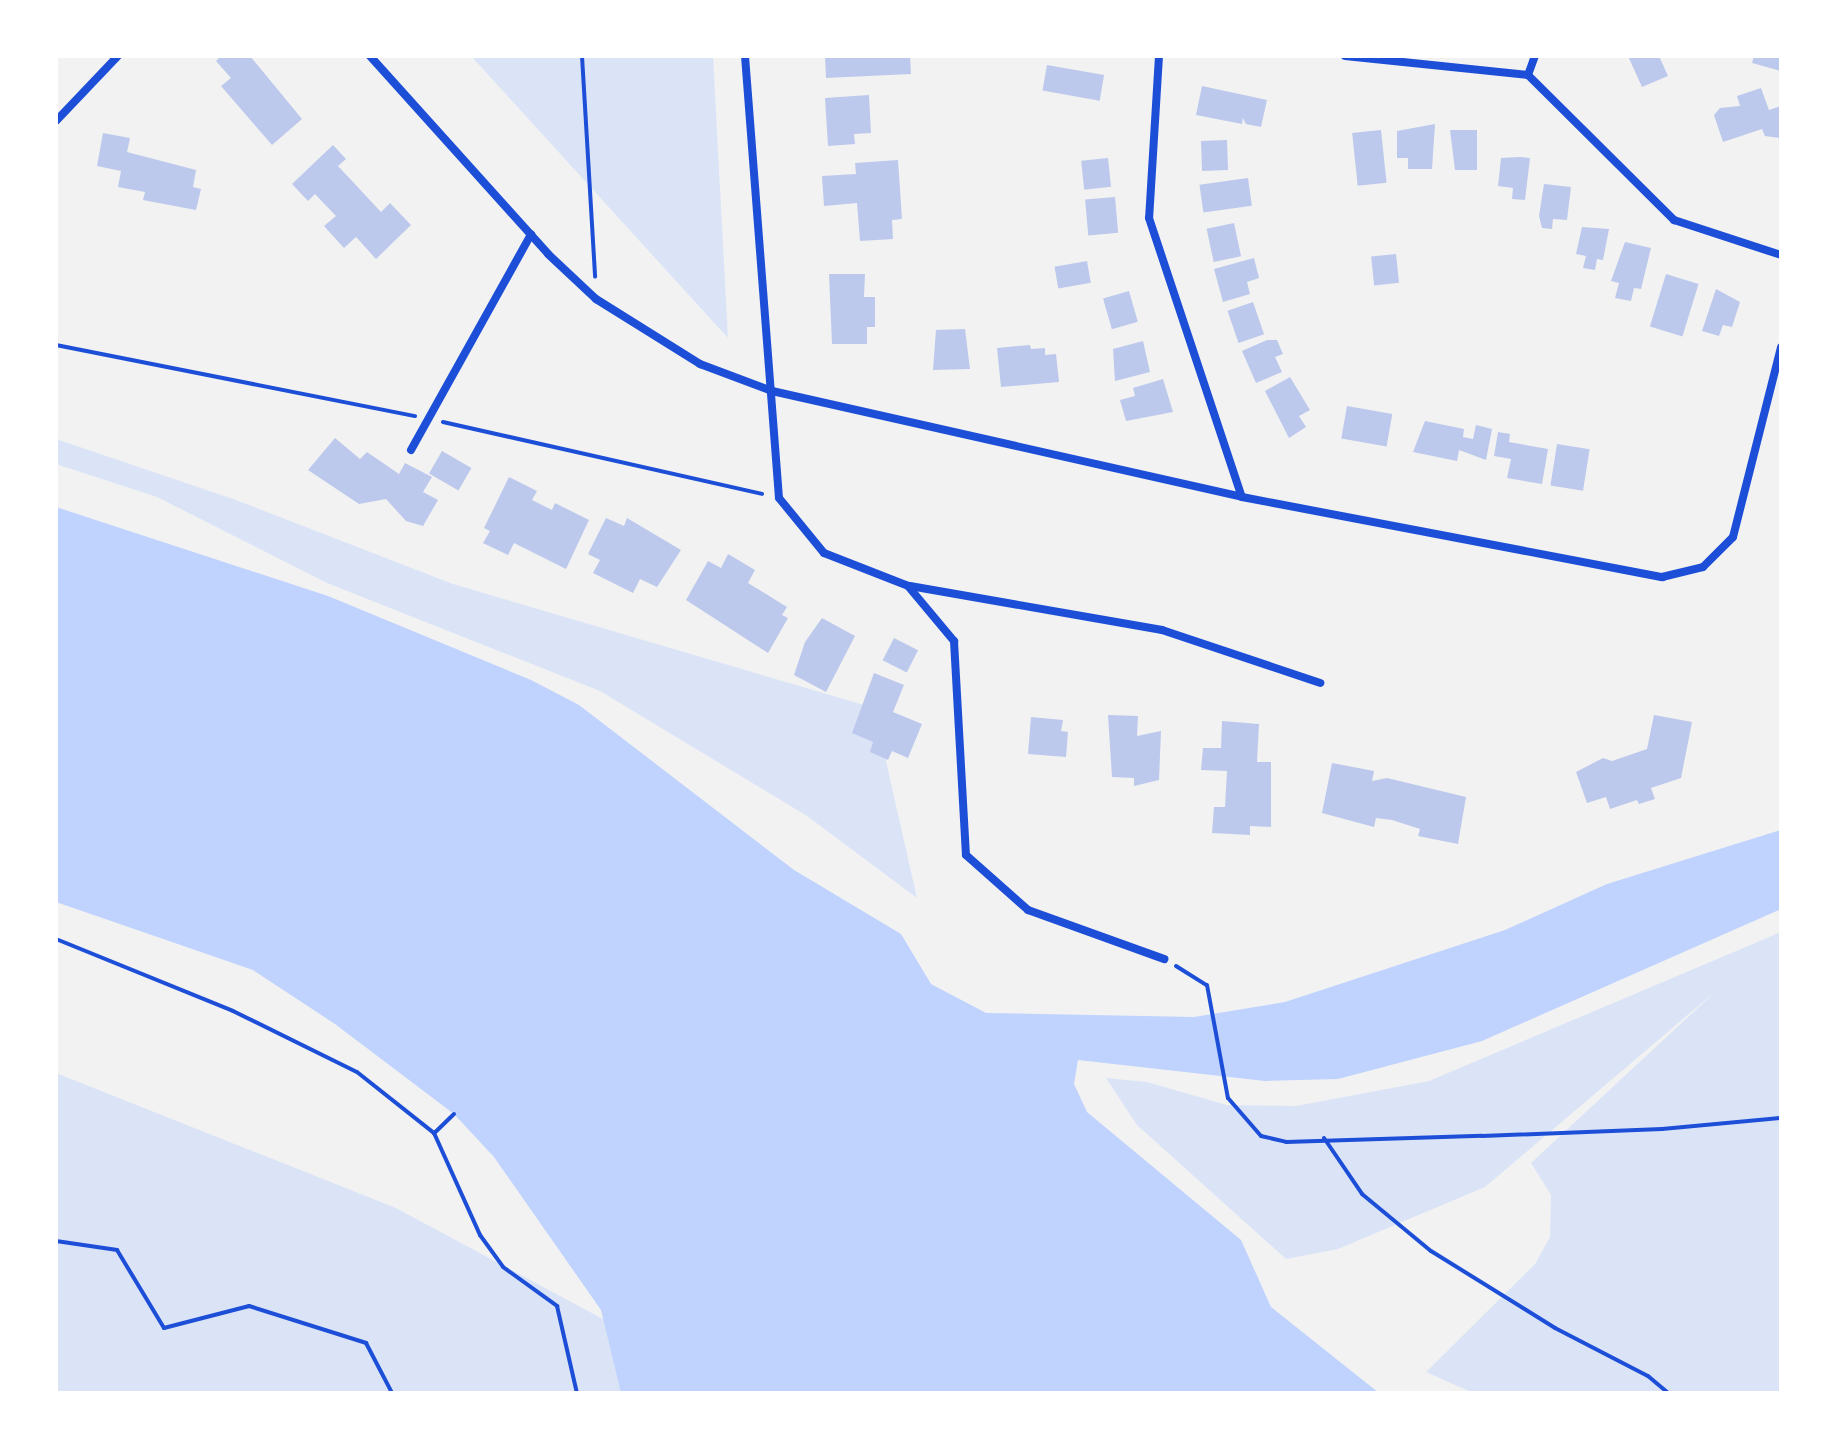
<!DOCTYPE html>
<style>
body{margin:0}
#map{position:relative;width:1837px;height:1449px;overflow:hidden;background:#f2f2f2;font-family:"PT Serif",serif}
div>[style]{position:absolute}
.green>*{inset:0;background:#dbe4f7}
.water>*{inset:0;background:#bfd3fe}
.building>*{inset:0;background:#bdc9ec;transform-origin:0 0}
.path>*{height:4px;margin:-2px;padding:0 2px;transform-origin:2px;border-radius:2px;background:#1d4ed8}
.minor>*{height:8px;margin:-4px;padding:0 4px;transform-origin:4px;border-radius:4px;background:#1d4ed8}
span{translate:-50% -50%;white-space:nowrap;text-align:center;line-height:1.15;-webkit-text-stroke:7px #fff;paint-order:stroke}
.frame{position:absolute;inset:0;border:58px solid #fff;pointer-events:none}
</style>
<div id="map">
<div class="green">
<i style="clip-path:polygon(471px 56px,713px 56px,728px 338px)"></i>
<i style="clip-path:polygon(56px 439px,236px 500px,453px 584px,874px 708px,917px 898px,807px 816px,600px 691px,327px 583px,157px 497px,56px 464px)"></i>
<i style="clip-path:polygon(1781px 932px,1781px 1393px,1473px 1393px,1426px 1372px,1535px 1264px,1550px 1237px,1551px 1195px,1531px 1163px,1716px 991px,1485px 1187px,1338px 1249px,1286px 1259px,1137px 1125px,1106px 1078px,1147px 1082px,1227px 1105px,1296px 1106px,1429px 1081px)"></i>
<i style="clip-path:polygon(56px 1073px,396px 1208px,741px 1393px,56px 1393px)"></i>
</div>
<div class="water">
<i style="clip-path:polygon(56px 507px,328px 596px,531px 680px,579px 705px,794px 870px,901px 934px,931px 984px,986px 1013px,1194px 1017px,1285px 1002px,1505px 930px,1607px 884px,1781px 830px,1781px 909px,1482px 1041px,1338px 1079px,1265px 1081px,1078px 1060px,1074px 1084px,1087px 1112px,1241px 1240px,1271px 1307px,1379px 1393px,621px 1393px,601px 1310px,494px 1157px,454px 1114px,335px 1024px,253px 970px,56px 902px)"></i>
</div>
<div class="building">
<i style="clip-path:polygon(221px 56px,250px 56px,302px 119px,272px 145px,221px 86px,231px 78px,216px 61px)"></i>
<i style="clip-path:polygon(825px 56px,910px 56px,911px 74px,826px 78px)"></i>
<i style="clip-path:polygon(1628px 56px,1659px 56px,1668px 76px,1642px 87px)"></i>
<i style="clip-path:polygon(1754px 56px,1781px 56px,1781px 71px,1752px 63px)"></i>
<i style="left:1047px;top:65px;width:58px;height:26px;rotate:10deg"></i>
<i style="clip-path:polygon(1202px 86px,1267px 100px,1261px 127px,1246px 124px,1243px 118px,1242px 124px,1196px 115px)"></i>
<i style="clip-path:polygon(1761px 88px,1769px 110px,1781px 106px,1781px 138px,1765px 136px,1762px 129px,1723px 142px,1714px 115px,1720px 108px,1740px 106px,1737px 96px)"></i>
<i style="clip-path:polygon(869px 95px,871px 133px,854px 134px,855px 144px,828px 146px,825px 98px)"></i>
<i style="clip-path:polygon(1435px 124px,1432px 169px,1408px 169px,1408px 158px,1397px 158px,1397px 131px)"></i>
<i style="left:1381px;top:130px;width:53px;height:29px;rotate:84deg"></i>
<i style="clip-path:polygon(1450px 130px,1477px 130px,1477px 170px,1455px 170px)"></i>
<i style="clip-path:polygon(103px 133px,130px 138px,127px 152px,196px 170px,193px 187px,201px 189px,196px 210px,143px 200px,145px 192px,118px 187px,121px 171px,97px 166px)"></i>
<i style="left:1227px;top:140px;width:30px;height:26px;rotate:88deg"></i>
<i style="clip-path:polygon(333px 145px,346px 159px,338px 166px,381px 212px,390px 203px,411px 225px,376px 259px,356px 237px,344px 248px,324px 226px,336px 216px,315px 194px,308px 201px,292px 184px)"></i>
<i style="clip-path:polygon(1520px 157px,1530px 158px,1525px 200px,1512px 199px,1513px 188px,1498px 186px,1501px 158px)"></i>
<i style="left:1108px;top:158px;width:29px;height:27px;rotate:84deg"></i>
<i style="clip-path:polygon(898px 160px,902px 219px,892px 220px,893px 239px,860px 241px,857px 203px,824px 206px,822px 176px,856px 174px,855px 163px)"></i>
<i style="left:1248px;top:178px;width:28px;height:49px;rotate:82deg"></i>
<i style="clip-path:polygon(1544px 184px,1571px 187px,1567px 220px,1553px 219px,1552px 229px,1542px 228px,1539px 216px)"></i>
<i style="left:1115px;top:197px;width:36px;height:30px;rotate:85deg"></i>
<i style="left:1234px;top:223px;width:34px;height:28px;rotate:78deg"></i>
<i style="clip-path:polygon(1582px 227px,1609px 229px,1603px 260px,1597px 259px,1595px 270px,1583px 268px,1586px 256px,1576px 254px)"></i>
<i style="clip-path:polygon(1625px 242px,1651px 248px,1641px 289px,1634px 288px,1631px 301px,1615px 298px,1619px 283px,1611px 281px)"></i>
<i style="left:1396px;top:254px;width:29px;height:25px;rotate:84deg"></i>
<i style="clip-path:polygon(1254px 258px,1259px 278px,1247px 282px,1250px 294px,1223px 302px,1214px 269px)"></i>
<i style="left:1087px;top:261px;width:22px;height:33px;rotate:80deg"></i>
<i style="clip-path:polygon(829px 274px,865px 274px,864px 297px,875px 297px,875px 327px,867px 327px,867px 344px,832px 344px)"></i>
<i style="left:1666px;top:274px;width:34px;height:55px;rotate:17deg"></i>
<i style="clip-path:polygon(1716px 289px,1740px 302px,1732px 327px,1723px 325px,1719px 336px,1702px 331px)"></i>
<i style="left:1129px;top:291px;width:32px;height:27px;rotate:74deg"></i>
<i style="left:1253px;top:302px;width:34px;height:27px;rotate:71deg"></i>
<i style="clip-path:polygon(965px 329px,970px 369px,933px 370px,936px 330px)"></i>
<i style="clip-path:polygon(1267px 340px,1277px 340px,1283px 354px,1275px 357px,1282px 372px,1256px 383px,1242px 351px)"></i>
<i style="clip-path:polygon(1143px 341px,1150px 372px,1115px 381px,1113px 349px)"></i>
<i style="clip-path:polygon(1030px 345px,1031px 349px,1045px 348px,1045px 355px,1056px 354px,1059px 382px,1001px 387px,997px 348px)"></i>
<i style="clip-path:polygon(1290px 377px,1310px 410px,1299px 416px,1306px 427px,1289px 438px,1265px 391px)"></i>
<i style="clip-path:polygon(1163px 379px,1173px 412px,1126px 421px,1120px 400px,1135px 396px,1133px 388px)"></i>
<i style="left:1347px;top:406px;width:46px;height:33px;rotate:10deg"></i>
<i style="clip-path:polygon(1425px 421px,1464px 429px,1463px 437px,1473px 439px,1476px 425px,1492px 429px,1486px 460px,1459px 450px,1457px 461px,1413px 452px)"></i>
<i style="clip-path:polygon(1498px 432px,1510px 434px,1509px 442px,1548px 449px,1542px 484px,1507px 478px,1511px 459px,1494px 456px)"></i>
<i style="clip-path:polygon(335px 438px,360px 459px,367px 452px,399px 474px,405px 463px,432px 477px,423px 492px,438px 500px,423px 526px,406px 521px,386px 499px,359px 504px,308px 470px)"></i>
<i style="left:1557px;top:444px;width:33px;height:42px;rotate:9deg"></i>
<i style="left:442px;top:451px;width:34px;height:26px;rotate:30deg"></i>
<i style="clip-path:polygon(509px 477px,537px 491px,532px 500px,552px 510px,555px 503px,589px 520px,566px 569px,514px 543px,508px 555px,483px 543px,490px 531px,484px 528px)"></i>
<i style="clip-path:polygon(606px 518px,624px 526px,627px 518px,681px 550px,657px 587px,640px 579px,633px 593px,593px 573px,600px 560px,588px 554px)"></i>
<i style="clip-path:polygon(728px 554px,755px 570px,748px 583px,787px 607px,782px 615px,788px 618px,768px 653px,686px 600px,708px 561px,721px 568px)"></i>
<i style="clip-path:polygon(822px 618px,855px 636px,826px 692px,794px 675px,805px 642px)"></i>
<i style="left:894px;top:638px;width:27px;height:25px;rotate:27deg"></i>
<i style="clip-path:polygon(874px 673px,904px 685px,893px 712px,922px 724px,908px 758px,892px 751px,888px 760px,870px 752px,873px 742px,852px 733px)"></i>
<i style="clip-path:polygon(1108px 715px,1138px 716px,1137px 736px,1161px 731px,1159px 780px,1134px 786px,1134px 778px,1112px 777px)"></i>
<i style="clip-path:polygon(1654px 715px,1692px 722px,1681px 778px,1651px 788px,1655px 799px,1639px 804px,1637px 800px,1610px 809px,1606px 797px,1587px 803px,1576px 772px,1603px 758px,1612px 761px,1647px 749px)"></i>
<i style="clip-path:polygon(1031px 717px,1063px 720px,1061px 731px,1068px 732px,1066px 757px,1028px 754px)"></i>
<i style="clip-path:polygon(1222px 721px,1259px 724px,1257px 762px,1271px 762px,1271px 827px,1250px 826px,1250px 835px,1212px 833px,1214px 807px,1225px 807px,1227px 771px,1201px 770px,1203px 748px,1221px 748px)"></i>
<i style="clip-path:polygon(1332px 763px,1374px 771px,1372px 781px,1387px 778px,1466px 797px,1458px 844px,1418px 836px,1420px 829px,1392px 820px,1376px 818px,1374px 827px,1322px 813px)"></i>
</div>
<div class="path">
<i style="left:582px;top:56px;width:221px;rotate:86.6deg"></i>
<i style="left:56px;top:345px;width:366px;rotate:11.2deg"></i>
<i style="left:443px;top:422px;width:327px;rotate:12.7deg"></i>
<i style="left:56px;top:939px;width:191px;rotate:22.1deg"></i>
<i style="left:233px;top:1011px;width:138px;rotate:26.2deg"></i>
<i style="left:357px;top:1072px;width:98px;rotate:38.4deg"></i>
<i style="left:1176px;top:966px;width:36px;rotate:32deg"></i>
<i style="left:1207px;top:985px;width:115px;rotate:79.5deg"></i>
<i style="left:1228px;top:1098px;width:50px;rotate:49deg"></i>
<i style="left:1261px;top:1136px;width:26px;rotate:13deg"></i>
<i style="left:1286px;top:1142px;width:196px;rotate:-1.8deg"></i>
<i style="left:1482px;top:1136px;width:180px;rotate:-2.2deg"></i>
<i style="left:1662px;top:1129px;width:120px;rotate:-5.3deg"></i>
<i style="left:454px;top:1114px;width:28px;rotate:136deg"></i>
<i style="left:434px;top:1133px;width:112px;rotate:65.7deg"></i>
<i style="left:480px;top:1235px;width:39px;rotate:54deg"></i>
<i style="left:503px;top:1267px;width:67px;rotate:35.8deg"></i>
<i style="left:557px;top:1306px;width:89px;rotate:77.1deg"></i>
<i style="left:1324px;top:1138px;width:68px;rotate:55.8deg"></i>
<i style="left:1362px;top:1194px;width:89px;rotate:39.6deg"></i>
<i style="left:1431px;top:1251px;width:146px;rotate:31.8deg"></i>
<i style="left:1555px;top:1328px;width:105px;rotate:27.3deg"></i>
<i style="left:1648px;top:1376px;width:26px;rotate:40deg"></i>
<i style="left:56px;top:1241px;width:62px;rotate:8.4deg"></i>
<i style="left:117px;top:1250px;width:91px;rotate:58.9deg"></i>
<i style="left:164px;top:1328px;width:88px;rotate:-14.5deg"></i>
<i style="left:249px;top:1306px;width:123px;rotate:17.5deg"></i>
<i style="left:366px;top:1343px;width:56px;rotate:62.5deg"></i>
</div>
<div class="minor">
<i style="left:370px;top:56px;width:266px;rotate:48deg"></i>
<i style="left:548px;top:254px;width:66px;rotate:43.2deg"></i>
<i style="left:596px;top:299px;width:123px;rotate:32deg"></i>
<i style="left:700px;top:364px;width:77px;rotate:20.6deg"></i>
<i style="left:772px;top:391px;width:482px;rotate:12.7deg"></i>
<i style="left:1242px;top:497px;width:428px;rotate:10.8deg"></i>
<i style="left:1662px;top:577px;width:42px;rotate:-13.7deg"></i>
<i style="left:1703px;top:567px;width:42px;rotate:-45deg"></i>
<i style="left:1733px;top:537px;width:196px;rotate:-75.8deg"></i>
<i style="left:745px;top:56px;width:443px;rotate:85.6deg"></i>
<i style="left:779px;top:498px;width:71px;rotate:50.7deg"></i>
<i style="left:824px;top:553px;width:90px;rotate:21.4deg"></i>
<i style="left:908px;top:586px;width:72px;rotate:50.1deg"></i>
<i style="left:954px;top:641px;width:214px;rotate:86.8deg"></i>
<i style="left:966px;top:855px;width:83px;rotate:41.6deg"></i>
<i style="left:1028px;top:910px;width:145px;rotate:19.8deg"></i>
<i style="left:1159px;top:56px;width:162px;rotate:93.5deg"></i>
<i style="left:1149px;top:218px;width:294px;rotate:71.6deg"></i>
<i style="left:1345px;top:56px;width:184px;rotate:5.9deg"></i>
<i style="left:1528px;top:75px;width:206px;rotate:44.8deg"></i>
<i style="left:1674px;top:220px;width:113px;rotate:18.1deg"></i>
<i style="left:1528px;top:75px;width:20px;rotate:-70deg"></i>
<i style="left:56px;top:121px;width:90px;rotate:-46.4deg"></i>
<i style="left:411px;top:450px;width:247px;rotate:-60.9deg"></i>
<i style="left:910px;top:586px;width:256px;rotate:9.9deg"></i>
<i style="left:1162px;top:630px;width:167px;rotate:18.5deg"></i>
</div>
<div class="frame"></div>
</div>
